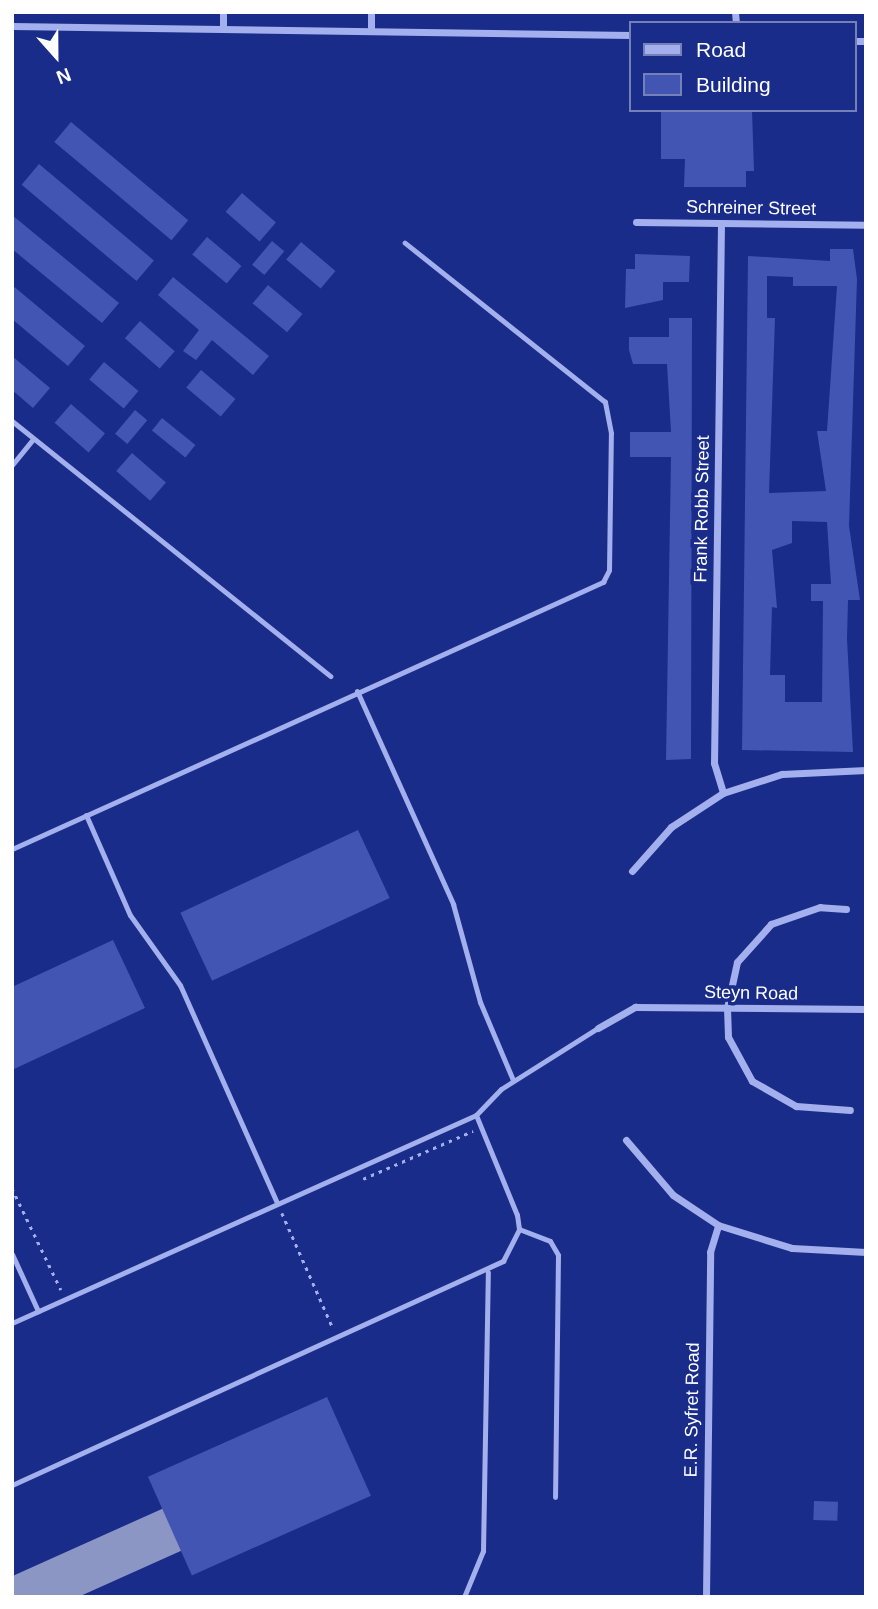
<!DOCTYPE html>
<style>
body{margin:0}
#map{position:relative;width:878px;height:1609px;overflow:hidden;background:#192c89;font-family:Arial,sans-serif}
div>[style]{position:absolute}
.taxiway>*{height:46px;margin:-23px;padding:0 23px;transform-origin:23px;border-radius:23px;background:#8c96c4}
.building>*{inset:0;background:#4255b2;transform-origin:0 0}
.path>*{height:2.5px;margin-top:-1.25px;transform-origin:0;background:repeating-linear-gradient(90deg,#a3b0ed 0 3.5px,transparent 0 8.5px)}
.service>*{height:5px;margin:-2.5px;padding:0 2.5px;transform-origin:2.5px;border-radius:2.5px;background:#a3b0ed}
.minor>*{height:7px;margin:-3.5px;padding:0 3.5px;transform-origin:3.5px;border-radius:3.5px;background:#a3b0ed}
span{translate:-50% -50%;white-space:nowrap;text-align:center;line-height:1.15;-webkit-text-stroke:7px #192c89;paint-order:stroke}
.street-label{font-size:18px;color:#fff}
.frame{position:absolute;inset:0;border:14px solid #fff;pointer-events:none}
.legend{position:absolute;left:629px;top:21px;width:228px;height:91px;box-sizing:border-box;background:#192c89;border:2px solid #7580b8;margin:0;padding:9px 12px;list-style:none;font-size:21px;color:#fff}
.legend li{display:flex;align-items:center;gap:14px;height:35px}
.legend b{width:35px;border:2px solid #7580b8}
.north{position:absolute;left:21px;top:21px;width:70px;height:70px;-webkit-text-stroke:5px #192c89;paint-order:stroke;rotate:159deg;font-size:19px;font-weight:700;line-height:28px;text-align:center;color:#fff}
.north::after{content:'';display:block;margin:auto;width:24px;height:32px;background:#fff;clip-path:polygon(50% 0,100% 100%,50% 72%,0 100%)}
</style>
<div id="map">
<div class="taxiway">
<i style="left:22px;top:1597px;width:163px;rotate:-24.2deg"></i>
</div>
<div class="building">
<i style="clip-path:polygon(752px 110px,754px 171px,746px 171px,746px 187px,684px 187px,685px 159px,661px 159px,661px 112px)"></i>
<i style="left:71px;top:122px;width:153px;height:26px;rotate:40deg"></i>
<i style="left:39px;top:164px;width:150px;height:27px;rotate:40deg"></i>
<i style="left:242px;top:193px;width:45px;height:25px;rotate:41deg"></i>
<i style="clip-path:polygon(12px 215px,119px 303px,102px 323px,12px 249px)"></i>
<i style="left:207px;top:237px;width:45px;height:23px;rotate:40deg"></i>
<i style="left:272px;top:241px;width:16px;height:31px;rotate:40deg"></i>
<i style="left:301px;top:242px;width:45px;height:23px;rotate:40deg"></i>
<i style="clip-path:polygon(evenodd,830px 249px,853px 249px,857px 279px,849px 526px,860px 600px,848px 600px,847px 639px,853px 752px,742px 750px,748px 256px,830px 261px,830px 249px,767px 276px,793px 277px,793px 286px,837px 286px,827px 431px,817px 431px,826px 491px,769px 493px,775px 318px,767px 318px,767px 276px,830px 249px,792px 521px,827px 522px,831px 584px,811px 584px,811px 601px,823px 601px,822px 702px,785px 702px,785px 675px,770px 675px,772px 607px,777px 608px,772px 550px,792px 543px,792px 521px)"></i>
<i style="clip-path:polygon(635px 254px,690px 256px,689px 282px,663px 282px,663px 300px,625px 308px,626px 269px,635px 269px)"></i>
<i style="clip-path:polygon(173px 277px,269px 356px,253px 375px,212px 340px,196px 360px,183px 351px,199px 330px,158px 295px)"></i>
<i style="clip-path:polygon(12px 285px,85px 346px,68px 366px,12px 319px)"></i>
<i style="left:268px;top:285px;width:45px;height:24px;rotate:40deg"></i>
<i style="clip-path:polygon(669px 318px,692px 318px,691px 759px,666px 760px,671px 457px,630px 457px,630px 432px,671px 432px,667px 364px,633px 364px,629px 350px,629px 337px,669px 337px)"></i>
<i style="left:140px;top:321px;width:46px;height:23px;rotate:41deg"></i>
<i style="clip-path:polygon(12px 356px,50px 388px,33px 408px,12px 390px)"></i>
<i style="left:104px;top:362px;width:45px;height:23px;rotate:40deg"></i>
<i style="left:201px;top:370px;width:45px;height:23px;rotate:40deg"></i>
<i style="left:71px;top:404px;width:45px;height:25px;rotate:41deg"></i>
<i style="left:135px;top:410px;width:16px;height:31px;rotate:40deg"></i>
<i style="left:162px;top:418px;width:43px;height:16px;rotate:39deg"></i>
<i style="left:132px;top:453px;width:45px;height:24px;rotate:41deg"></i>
<i style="left:358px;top:830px;width:75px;height:196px;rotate:65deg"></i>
<i style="clip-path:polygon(113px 940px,145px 1008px,12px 1070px,12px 987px)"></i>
<i style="left:327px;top:1397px;width:108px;height:196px;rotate:66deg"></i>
<i style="left:814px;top:1501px;width:24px;height:19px;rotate:2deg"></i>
</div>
<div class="path">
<i style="left:363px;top:1179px;width:120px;rotate:-23.6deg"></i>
<i style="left:12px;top:1188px;width:113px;rotate:64.3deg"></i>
<i style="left:282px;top:1213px;width:126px;rotate:66.1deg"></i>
</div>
<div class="service">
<i style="left:12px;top:421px;width:408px;rotate:38.7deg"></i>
<i style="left:12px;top:465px;width:33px;rotate:-51deg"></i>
<i style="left:357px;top:691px;width:234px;rotate:65.7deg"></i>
<i style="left:453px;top:904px;width:102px;rotate:74.6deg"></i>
<i style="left:480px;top:1002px;width:85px;rotate:67.1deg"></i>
<i style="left:86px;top:815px;width:109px;rotate:66.3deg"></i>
<i style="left:130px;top:915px;width:86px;rotate:54.5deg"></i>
<i style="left:180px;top:985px;width:239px;rotate:66deg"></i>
<i style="left:12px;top:849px;width:649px;rotate:-24.31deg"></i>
<i style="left:603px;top:582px;width:13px;rotate:-63deg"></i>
<i style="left:609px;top:570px;width:137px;rotate:-89.2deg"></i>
<i style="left:611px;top:433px;width:32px;rotate:-101deg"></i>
<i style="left:605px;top:402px;width:256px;rotate:-141.5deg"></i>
<i style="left:519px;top:1229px;width:33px;rotate:21deg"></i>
<i style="left:550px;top:1241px;width:16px;rotate:60deg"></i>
<i style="left:558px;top:1255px;width:242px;rotate:90.7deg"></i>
<i style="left:12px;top:1254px;width:63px;rotate:65.5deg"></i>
<i style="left:12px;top:1323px;width:508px;rotate:-24.15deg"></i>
<i style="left:476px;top:1115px;width:36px;rotate:-46deg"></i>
<i style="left:501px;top:1089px;width:115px;rotate:-32.2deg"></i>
<i style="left:12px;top:1485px;width:540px;rotate:-24.52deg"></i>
<i style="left:503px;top:1261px;width:36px;rotate:-63deg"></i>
<i style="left:519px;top:1229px;width:14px;rotate:-98deg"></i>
<i style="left:517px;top:1215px;width:108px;rotate:-112.3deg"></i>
<i style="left:464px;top:1597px;width:50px;rotate:-67.6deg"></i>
<i style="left:483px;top:1551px;width:279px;rotate:-89deg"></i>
</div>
<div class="minor">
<i style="left:735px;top:12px;width:11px;rotate:85deg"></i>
<i style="left:12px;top:26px;width:619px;rotate:0.83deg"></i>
<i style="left:223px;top:28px;width:16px;rotate:-90deg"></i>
<i style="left:371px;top:30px;width:18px;rotate:-90deg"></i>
<i style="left:855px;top:41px;width:11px"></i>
<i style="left:636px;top:222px;width:230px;rotate:0.7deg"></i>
<i style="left:721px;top:223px;width:540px;rotate:90.74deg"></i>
<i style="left:714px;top:763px;width:31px;rotate:73deg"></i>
<i style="left:632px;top:871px;width:59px;rotate:-48.4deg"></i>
<i style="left:671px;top:827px;width:62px;rotate:-33.2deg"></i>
<i style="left:723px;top:793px;width:62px;rotate:-17.9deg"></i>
<i style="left:782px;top:774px;width:84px;rotate:-2.7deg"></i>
<i style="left:846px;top:909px;width:26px;rotate:-176deg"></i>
<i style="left:820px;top:907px;width:52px;rotate:160.9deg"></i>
<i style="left:771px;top:924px;width:51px;rotate:131.8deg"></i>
<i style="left:737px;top:962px;width:47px;rotate:102.3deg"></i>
<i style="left:727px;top:1008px;width:29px;rotate:88deg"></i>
<i style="left:728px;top:1037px;width:50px;rotate:61.4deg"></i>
<i style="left:752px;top:1081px;width:51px;rotate:29.6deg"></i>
<i style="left:796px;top:1106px;width:54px;rotate:4.2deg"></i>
<i style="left:598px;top:1028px;width:43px;rotate:-29.6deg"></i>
<i style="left:635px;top:1007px;width:231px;rotate:0.5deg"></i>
<i style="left:626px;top:1140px;width:72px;rotate:49.5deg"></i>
<i style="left:673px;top:1195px;width:54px;rotate:33.7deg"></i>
<i style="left:718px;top:1225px;width:77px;rotate:17.3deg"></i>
<i style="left:792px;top:1248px;width:74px;rotate:3.1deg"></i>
<i style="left:706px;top:1597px;width:345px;rotate:-89.3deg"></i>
<i style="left:710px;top:1252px;width:28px;rotate:-73deg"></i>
</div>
<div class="street-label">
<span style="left:751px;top:208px;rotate:1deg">Schreiner Street</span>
<span style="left:702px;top:509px;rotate:-89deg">Frank Robb Street</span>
<span style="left:751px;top:993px;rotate:1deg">Steyn Road</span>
<span style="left:692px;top:1410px;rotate:-89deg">E.R. Syfret Road</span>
</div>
<div class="frame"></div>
<ul class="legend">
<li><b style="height:9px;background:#a3b0ed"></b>Road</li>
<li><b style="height:19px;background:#4255b2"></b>Building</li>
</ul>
<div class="north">N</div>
</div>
